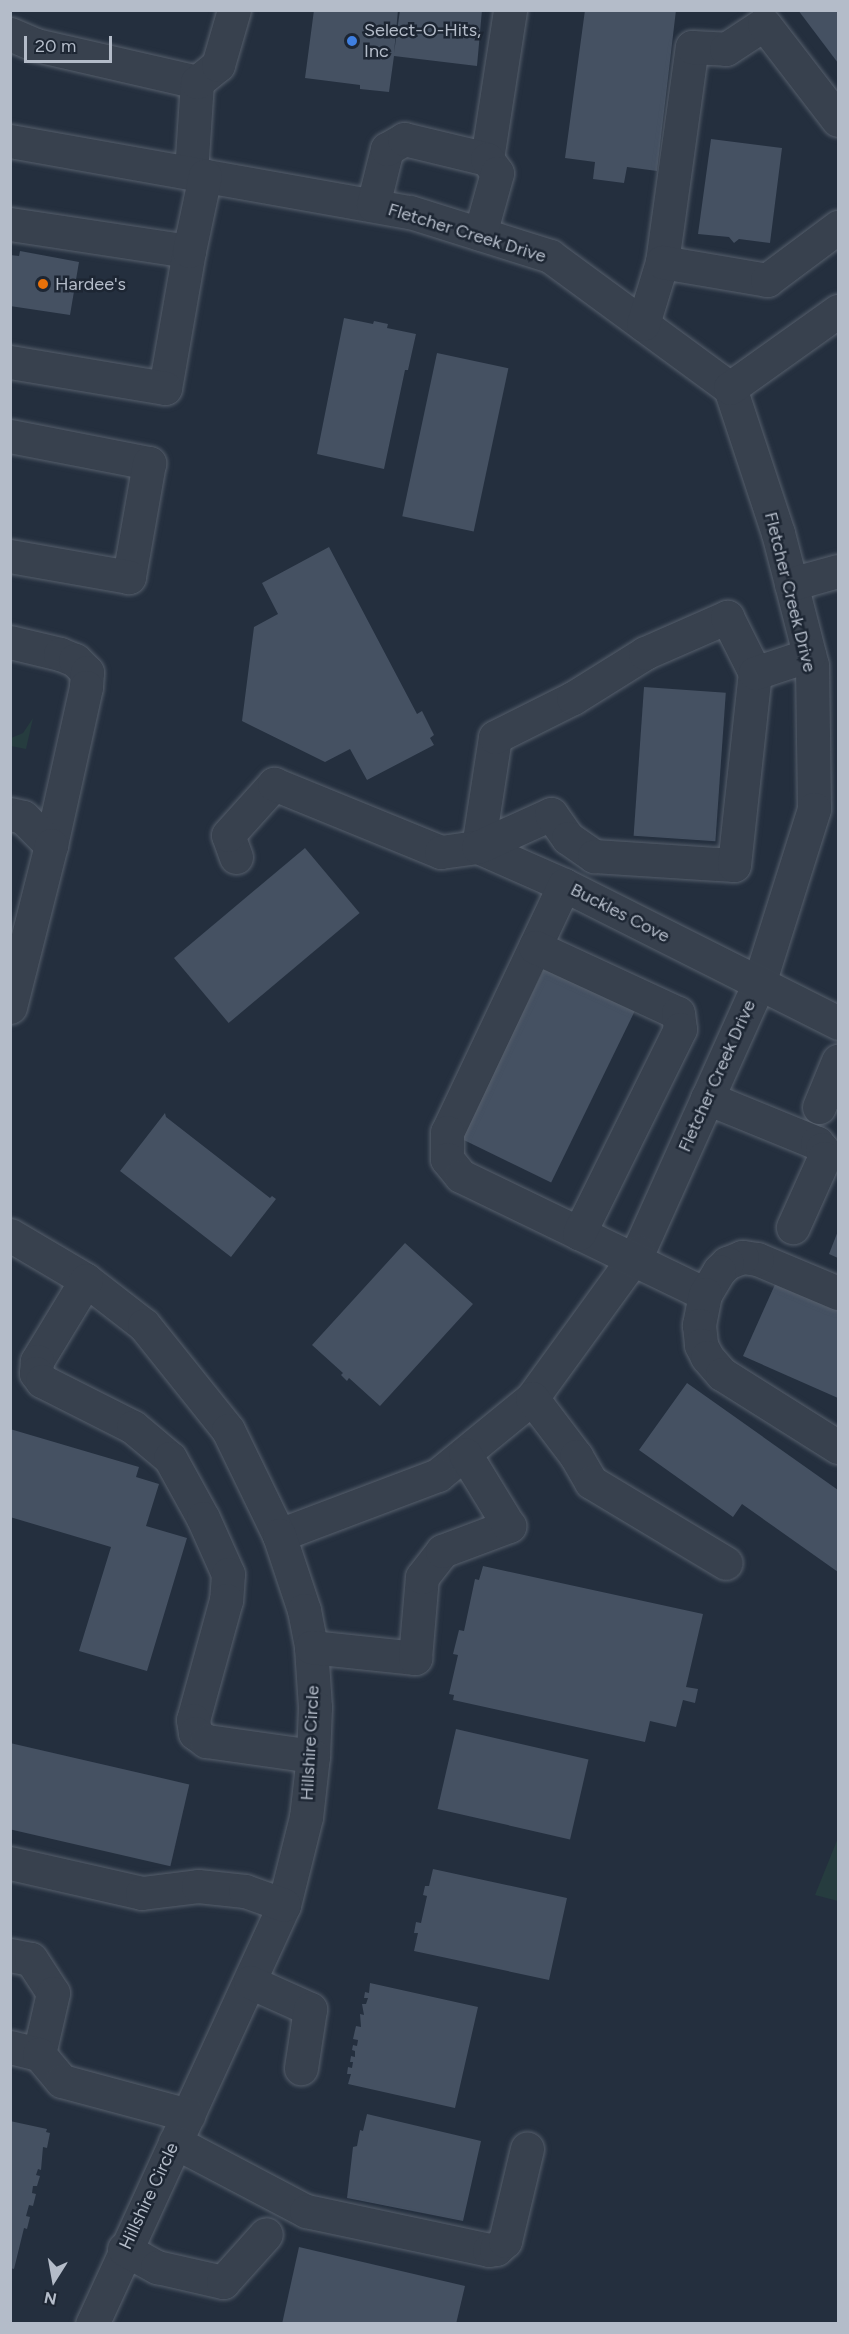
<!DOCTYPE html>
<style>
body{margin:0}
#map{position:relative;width:849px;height:2334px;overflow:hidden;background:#242f3e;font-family:Figtree,sans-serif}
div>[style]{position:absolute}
.green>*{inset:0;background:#263c3f}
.building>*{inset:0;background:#455162;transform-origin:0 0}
.roads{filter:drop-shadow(0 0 2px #565f6c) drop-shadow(0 0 2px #565f6c)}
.minor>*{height:33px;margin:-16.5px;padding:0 16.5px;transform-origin:16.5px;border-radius:16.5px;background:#38414e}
.dots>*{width:16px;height:16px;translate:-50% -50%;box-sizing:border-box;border:3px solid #1d2633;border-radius:50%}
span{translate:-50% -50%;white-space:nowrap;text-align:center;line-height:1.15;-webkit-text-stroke:5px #1d2633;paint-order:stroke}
.poi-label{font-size:18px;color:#b4bcc9}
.left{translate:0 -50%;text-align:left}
.street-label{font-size:18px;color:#b4bcc9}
.frame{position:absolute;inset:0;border:12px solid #b4bcc9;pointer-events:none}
.north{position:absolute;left:24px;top:2250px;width:60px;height:60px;-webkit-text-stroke:4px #1d2633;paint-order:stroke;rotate:191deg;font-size:16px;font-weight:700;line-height:24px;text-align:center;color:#b4bcc9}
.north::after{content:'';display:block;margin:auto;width:21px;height:27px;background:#b4bcc9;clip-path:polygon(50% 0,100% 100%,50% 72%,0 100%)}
.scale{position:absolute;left:24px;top:36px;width:88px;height:27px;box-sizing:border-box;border:3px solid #b4bcc9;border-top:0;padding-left:8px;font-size:18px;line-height:21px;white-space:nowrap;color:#b4bcc9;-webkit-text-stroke:4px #1d2633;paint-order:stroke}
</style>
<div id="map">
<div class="green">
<i style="clip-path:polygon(33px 718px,26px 749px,11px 746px,11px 738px,23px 733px)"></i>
<i style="clip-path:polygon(838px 1838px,838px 1901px,815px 1895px)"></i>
</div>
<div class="building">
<i style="clip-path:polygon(314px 10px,398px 10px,394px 53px,400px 10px,482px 10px,477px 66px,394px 56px,389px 92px,360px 89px,360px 85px,305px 78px)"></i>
<i style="clip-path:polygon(585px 10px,676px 10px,657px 171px,627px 167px,624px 183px,593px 179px,595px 162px,565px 158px)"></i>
<i style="clip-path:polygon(798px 10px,838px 10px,838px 63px)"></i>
<i style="clip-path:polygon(711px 139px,782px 148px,770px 243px,739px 239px,734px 243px,729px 237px,698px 234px)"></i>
<i style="clip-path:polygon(20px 251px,79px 262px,70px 315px,10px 306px,10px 255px,19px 256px)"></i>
<i style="clip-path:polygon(344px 318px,373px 324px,374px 321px,388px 324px,387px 328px,416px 334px,408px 370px,405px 370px,384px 469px,317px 454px)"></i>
<i style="left:437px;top:353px;width:73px;height:167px;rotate:12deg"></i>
<i style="clip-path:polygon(329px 547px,417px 714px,422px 711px,434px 735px,430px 738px,434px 745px,367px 780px,350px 749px,325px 762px,242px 721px,254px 627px,278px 614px,262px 583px)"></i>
<i style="left:644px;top:687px;width:82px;height:149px;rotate:4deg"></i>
<i style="left:305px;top:848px;width:85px;height:171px;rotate:50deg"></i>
<i style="left:545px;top:967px;width:100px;height:191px;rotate:26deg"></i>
<i style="clip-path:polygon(165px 1113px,166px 1117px,270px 1198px,272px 1196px,276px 1199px,231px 1257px,120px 1171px)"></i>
<i style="clip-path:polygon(838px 1231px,838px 1258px,829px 1254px)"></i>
<i style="clip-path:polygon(405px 1243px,473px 1304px,380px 1406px,349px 1378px,347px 1381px,341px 1375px,343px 1373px,312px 1345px)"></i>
<i style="clip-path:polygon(777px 1280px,838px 1307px,838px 1398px,743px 1356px)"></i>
<i style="clip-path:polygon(687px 1383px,838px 1490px,838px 1572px,742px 1504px,733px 1517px,639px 1450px)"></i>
<i style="clip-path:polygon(10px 1429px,139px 1467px,136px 1477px,159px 1484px,146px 1526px,187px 1538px,147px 1671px,79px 1651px,111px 1547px,10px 1517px)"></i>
<i style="clip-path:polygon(483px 1566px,703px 1614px,686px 1687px,698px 1689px,695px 1703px,683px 1700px,676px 1727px,650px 1721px,645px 1742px,453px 1700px,454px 1695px,449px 1694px,458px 1655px,453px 1654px,459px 1630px,464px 1631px,475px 1579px,479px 1580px)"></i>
<i style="left:456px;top:1729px;width:136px;height:82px;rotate:13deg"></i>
<i style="left:10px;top:1743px;width:184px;height:84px;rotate:13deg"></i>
<i style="clip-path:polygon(433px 1869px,567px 1898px,549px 1980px,414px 1951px,418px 1933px,414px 1933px,416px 1922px,421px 1923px,427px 1896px,423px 1895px,425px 1886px,429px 1886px)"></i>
<i style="clip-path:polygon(370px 1983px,478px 2007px,455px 2108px,348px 2084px,351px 2074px,347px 2074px,348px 2067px,352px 2068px,353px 2062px,350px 2062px,351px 2056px,355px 2057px,355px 2051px,352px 2050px,353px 2045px,357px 2046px,358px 2040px,353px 2039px,356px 2026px,361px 2027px,360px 2014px,364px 2015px,362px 2004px,366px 2004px,368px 1998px,364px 1998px,365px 1992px,369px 1993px)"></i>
<i style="clip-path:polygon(367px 2114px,481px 2141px,463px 2221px,347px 2198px,353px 2147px,357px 2146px,360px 2130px,363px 2131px)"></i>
<i style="clip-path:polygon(10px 2121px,47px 2129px,46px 2132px,50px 2133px,47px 2148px,43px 2147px,41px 2170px,38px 2169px,36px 2175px,40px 2176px,37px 2186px,33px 2186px,32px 2193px,36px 2194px,33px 2206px,29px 2205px,26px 2216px,30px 2217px,27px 2229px,24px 2228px,14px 2269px,10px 2268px)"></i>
<i style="clip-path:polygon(299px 2247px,465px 2286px,456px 2324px,282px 2324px)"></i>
</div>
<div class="roads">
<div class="minor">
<i style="left:10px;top:34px;width:28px;rotate:23deg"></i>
<i style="left:36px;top:45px;width:165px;rotate:12.9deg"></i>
<i style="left:197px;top:82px;width:91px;rotate:93.8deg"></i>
<i style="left:197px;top:82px;width:27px;rotate:-39deg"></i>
<i style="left:218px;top:65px;width:57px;rotate:-73.8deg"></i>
<i style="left:10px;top:141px;width:406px;rotate:10.1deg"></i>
<i style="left:410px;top:212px;width:147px;rotate:17.4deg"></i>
<i style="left:550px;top:256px;width:223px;rotate:36.3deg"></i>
<i style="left:730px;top:388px;width:153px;rotate:71.7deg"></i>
<i style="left:778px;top:533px;width:136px;rotate:75.6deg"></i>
<i style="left:812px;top:665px;width:144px;rotate:89.2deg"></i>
<i style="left:814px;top:809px;width:182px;rotate:107.5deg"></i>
<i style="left:759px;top:983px;width:295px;rotate:114.2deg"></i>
<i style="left:638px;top:1252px;width:180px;rotate:126deg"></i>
<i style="left:532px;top:1398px;width:122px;rotate:140.7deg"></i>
<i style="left:438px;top:1475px;width:170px;rotate:159.3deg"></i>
<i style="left:487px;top:159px;width:151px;rotate:-81.2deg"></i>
<i style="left:373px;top:205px;width:58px;rotate:-76deg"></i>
<i style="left:387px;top:149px;width:20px;rotate:-30deg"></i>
<i style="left:404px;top:139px;width:85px;rotate:13.5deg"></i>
<i style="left:487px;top:159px;width:17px;rotate:54deg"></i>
<i style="left:497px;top:173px;width:63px;rotate:105.6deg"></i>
<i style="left:10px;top:224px;width:181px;rotate:8.6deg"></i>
<i style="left:189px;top:251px;width:139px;rotate:99.9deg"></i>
<i style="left:165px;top:388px;width:157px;rotate:-170.5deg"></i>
<i style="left:189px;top:251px;width:77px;rotate:-78deg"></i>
<i style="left:662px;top:262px;width:217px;rotate:-82.1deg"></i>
<i style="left:692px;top:47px;width:34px;rotate:3deg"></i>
<i style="left:726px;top:49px;width:45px;rotate:-33.3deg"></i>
<i style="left:764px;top:24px;width:121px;rotate:52.4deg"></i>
<i style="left:643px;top:324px;width:65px;rotate:-73deg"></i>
<i style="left:662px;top:262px;width:107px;rotate:9.7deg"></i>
<i style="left:767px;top:280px;width:89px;rotate:-36.7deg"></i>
<i style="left:730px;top:388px;width:133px;rotate:-35.5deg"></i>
<i style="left:10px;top:436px;width:142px;rotate:11deg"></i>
<i style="left:149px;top:463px;width:116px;rotate:100deg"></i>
<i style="left:129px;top:577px;width:121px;rotate:-170deg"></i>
<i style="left:791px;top:584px;width:49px;rotate:-15.5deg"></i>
<i style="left:10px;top:642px;width:51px;rotate:13.5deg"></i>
<i style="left:60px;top:654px;width:16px;rotate:22deg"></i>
<i style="left:75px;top:660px;width:17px;rotate:45deg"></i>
<i style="left:87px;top:672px;width:15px;rotate:94deg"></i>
<i style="left:86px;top:687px;width:162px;rotate:102.5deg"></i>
<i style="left:10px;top:814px;width:13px;rotate:13deg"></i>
<i style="left:23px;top:817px;width:40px;rotate:45deg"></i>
<i style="left:51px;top:845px;width:167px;rotate:104.2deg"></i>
<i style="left:478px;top:847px;width:111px;rotate:-81.2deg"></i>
<i style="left:495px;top:737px;width:87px;rotate:-26.6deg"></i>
<i style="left:573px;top:698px;width:85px;rotate:-32deg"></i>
<i style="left:645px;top:653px;width:90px;rotate:-23.7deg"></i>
<i style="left:727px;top:617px;width:63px;rotate:63.4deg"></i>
<i style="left:478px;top:847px;width:94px;rotate:23.8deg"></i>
<i style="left:564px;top:885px;width:307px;rotate:26.7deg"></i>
<i style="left:236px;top:857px;width:23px;rotate:-110deg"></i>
<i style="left:228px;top:835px;width:69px;rotate:-48deg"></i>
<i style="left:274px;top:784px;width:180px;rotate:22.2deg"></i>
<i style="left:441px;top:852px;width:37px;rotate:-8deg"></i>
<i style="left:478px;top:847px;width:80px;rotate:-24.3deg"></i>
<i style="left:551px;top:814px;width:29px;rotate:55deg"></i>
<i style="left:568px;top:838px;width:32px;rotate:35deg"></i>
<i style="left:594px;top:856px;width:140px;rotate:3.7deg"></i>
<i style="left:734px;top:865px;width:193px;rotate:-83.8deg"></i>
<i style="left:755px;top:673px;width:57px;rotate:-18.4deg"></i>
<i style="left:564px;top:885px;width:273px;rotate:115.3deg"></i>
<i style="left:447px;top:1132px;width:27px;rotate:90deg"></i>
<i style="left:447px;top:1159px;width:22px;rotate:51deg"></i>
<i style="left:461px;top:1176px;width:271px;rotate:25.8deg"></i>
<i style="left:535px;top:947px;width:157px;rotate:24.8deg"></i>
<i style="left:678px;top:1013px;width:16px;rotate:83deg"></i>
<i style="left:680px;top:1029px;width:228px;rotate:116.3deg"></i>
<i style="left:707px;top:1098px;width:119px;rotate:22.2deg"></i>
<i style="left:817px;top:1143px;width:8px;rotate:50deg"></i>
<i style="left:822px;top:1149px;width:9px;rotate:77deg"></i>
<i style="left:824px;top:1158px;width:76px;rotate:114.2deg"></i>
<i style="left:819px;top:1107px;width:50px;rotate:-67.6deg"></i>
<i style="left:10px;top:1235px;width:88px;rotate:30.6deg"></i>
<i style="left:86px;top:1280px;width:73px;rotate:37.8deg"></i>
<i style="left:144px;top:1325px;width:134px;rotate:51.3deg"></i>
<i style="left:228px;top:1430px;width:117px;rotate:64.1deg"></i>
<i style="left:279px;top:1535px;width:79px;rotate:71.6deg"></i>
<i style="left:304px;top:1610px;width:38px;rotate:79deg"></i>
<i style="left:311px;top:1647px;width:60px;rotate:86.2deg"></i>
<i style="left:315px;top:1707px;width:49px;rotate:92.3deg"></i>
<i style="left:313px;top:1756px;width:61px;rotate:96.5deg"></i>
<i style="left:306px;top:1817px;width:91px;rotate:104deg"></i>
<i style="left:284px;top:1905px;width:461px;rotate:114.6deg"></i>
<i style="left:86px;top:1280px;width:95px;rotate:121.2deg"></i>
<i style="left:37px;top:1361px;width:12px;rotate:95deg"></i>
<i style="left:36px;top:1373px;width:10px;rotate:53deg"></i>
<i style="left:42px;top:1381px;width:102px;rotate:26.8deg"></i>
<i style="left:133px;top:1427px;width:48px;rotate:40deg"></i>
<i style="left:170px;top:1458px;width:68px;rotate:61.2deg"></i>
<i style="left:203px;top:1518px;width:61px;rotate:65.9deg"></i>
<i style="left:228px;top:1574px;width:26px;rotate:94deg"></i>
<i style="left:226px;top:1600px;width:124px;rotate:105.4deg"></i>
<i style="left:193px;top:1720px;width:13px;rotate:81deg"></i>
<i style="left:195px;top:1733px;width:14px;rotate:36deg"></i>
<i style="left:206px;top:1741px;width:108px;rotate:8deg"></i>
<i style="left:838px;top:1293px;width:88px;rotate:-157.2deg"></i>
<i style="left:757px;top:1259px;width:15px;rotate:-172deg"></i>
<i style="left:742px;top:1257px;width:16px;rotate:158deg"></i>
<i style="left:727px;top:1263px;width:11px;rotate:135deg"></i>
<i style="left:719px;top:1271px;width:27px;rotate:121deg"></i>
<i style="left:705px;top:1294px;width:32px;rotate:101deg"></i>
<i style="left:699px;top:1325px;width:20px;rotate:84deg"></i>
<i style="left:701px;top:1345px;width:13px;rotate:63deg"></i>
<i style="left:707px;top:1357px;width:23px;rotate:49deg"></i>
<i style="left:722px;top:1374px;width:137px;rotate:32.2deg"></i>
<i style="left:532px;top:1398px;width:73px;rotate:52.8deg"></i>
<i style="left:576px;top:1456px;width:30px;rotate:60deg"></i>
<i style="left:591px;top:1482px;width:157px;rotate:31deg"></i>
<i style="left:311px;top:1647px;width:105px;rotate:6deg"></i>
<i style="left:415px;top:1658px;width:81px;rotate:-85.1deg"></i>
<i style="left:422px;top:1577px;width:33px;rotate:-52deg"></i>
<i style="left:442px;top:1551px;width:72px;rotate:-20.5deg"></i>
<i style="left:509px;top:1526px;width:84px;rotate:-121.4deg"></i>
<i style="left:10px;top:1863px;width:135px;rotate:12.8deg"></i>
<i style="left:142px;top:1893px;width:56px;rotate:-7.1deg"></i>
<i style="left:198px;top:1886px;width:47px;rotate:6.1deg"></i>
<i style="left:245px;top:1891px;width:41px;rotate:19.7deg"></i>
<i style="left:10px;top:1955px;width:21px;rotate:11deg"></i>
<i style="left:31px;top:1959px;width:40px;rotate:57.1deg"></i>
<i style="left:53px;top:1993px;width:63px;rotate:102.9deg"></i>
<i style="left:250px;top:1982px;width:66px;rotate:24.2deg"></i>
<i style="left:310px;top:2009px;width:60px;rotate:98.7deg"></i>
<i style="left:10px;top:2047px;width:30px;rotate:14deg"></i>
<i style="left:39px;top:2054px;width:35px;rotate:50deg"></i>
<i style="left:62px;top:2081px;width:131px;rotate:15.1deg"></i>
<i style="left:175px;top:2142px;width:148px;rotate:27.8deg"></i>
<i style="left:306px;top:2211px;width:187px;rotate:12deg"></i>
<i style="left:489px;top:2250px;width:7px;rotate:-8deg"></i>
<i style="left:496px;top:2249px;width:12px;rotate:-42deg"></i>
<i style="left:505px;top:2241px;width:95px;rotate:-76.6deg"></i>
<i style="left:124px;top:2249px;width:38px;rotate:29deg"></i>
<i style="left:157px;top:2267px;width:68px;rotate:12.8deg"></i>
<i style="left:223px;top:2282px;width:64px;rotate:-48.1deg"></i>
</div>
</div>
<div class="dots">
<i style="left:352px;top:41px;background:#3f7fe0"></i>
<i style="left:43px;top:284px;background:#e8710a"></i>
</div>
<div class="poi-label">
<span class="left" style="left:364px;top:41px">Select-O-Hits,<br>Inc</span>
<span class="left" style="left:55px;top:284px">Hardee's</span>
</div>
<div class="street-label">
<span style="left:467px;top:233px;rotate:17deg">Fletcher Creek Drive</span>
<span style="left:790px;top:592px;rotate:76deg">Fletcher Creek Drive</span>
<span style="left:620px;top:913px;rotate:27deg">Buckles Cove</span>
<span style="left:717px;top:1076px;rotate:-66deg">Fletcher Creek Drive</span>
<span style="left:310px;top:1743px;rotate:-87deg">Hillshire Circle</span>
<span style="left:149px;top:2196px;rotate:-65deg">Hillshire Circle</span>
</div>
<div class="frame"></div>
<div class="north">N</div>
<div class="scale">20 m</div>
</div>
